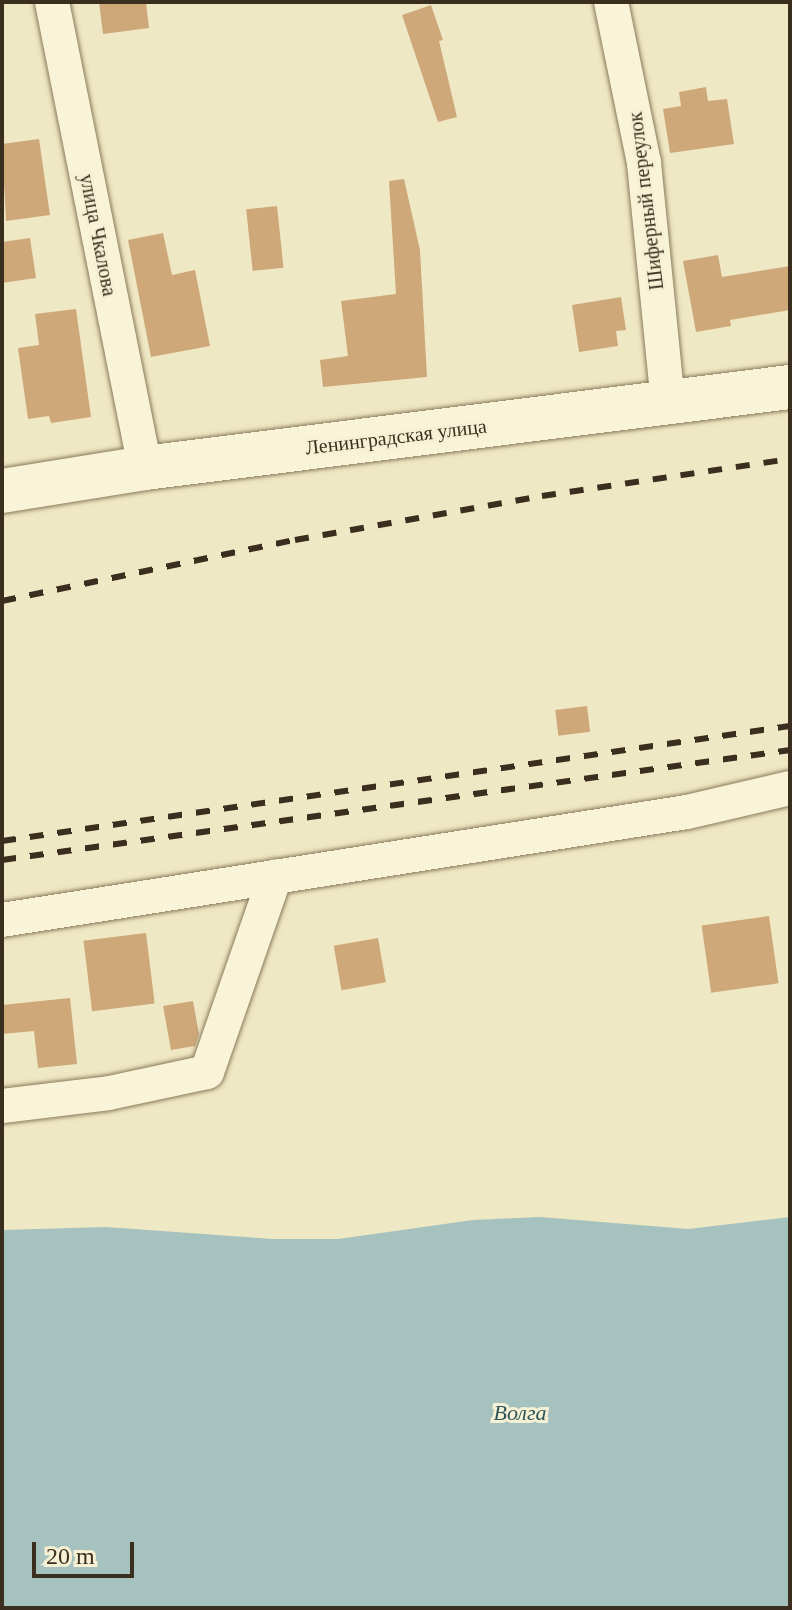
<!DOCTYPE html>
<meta charset="utf-8">
<style>
body{margin:0}
#map{position:relative;width:792px;height:1610px;overflow:hidden;background:#efe8c4;font-family:Georgia,serif}
div>[style]{position:absolute}
.water>*{inset:0;background:#a6c2be}
.building>*{inset:0;background:#cea879;transform-origin:0 0}
.roads{filter:drop-shadow(0 0 2px #8a7a5a) drop-shadow(0 0 2px #8a7a5a)}
.street>*{height:34px;margin:-17px;padding:0 17px;transform-origin:17px;border-radius:17px;background:#f9f4d8}
.secondary>*{height:44px;margin:-22px;padding:0 22px;transform-origin:22px;border-radius:22px;background:#f9f4d8}
.rail>*{height:6px;margin-top:-3px;transform-origin:0;background:repeating-linear-gradient(90deg,#3a2f1e 0 14px,transparent 0 28px)}
span{translate:-50% -50%;white-space:nowrap;text-align:center;line-height:1.15;-webkit-text-stroke:6px #f6f1d4;paint-order:stroke}
.street-label{font-size:20px;color:#3a2f1e}
.water-label{font-size:22px;color:#2d565a;font-style:italic}
.frame{position:absolute;inset:0;border:4px solid #3a2f1e;pointer-events:none}
.scale{position:absolute;left:32px;top:1542px;width:102px;height:36px;box-sizing:border-box;border:4px solid #3a2f1e;border-top:0;padding-left:10px;font-size:24px;line-height:28px;white-space:nowrap;color:#3a2f1e;-webkit-text-stroke:6px #f6f1d4;paint-order:stroke}
</style>
<div id="map">
<div class="water">
<i style="clip-path:polygon(540px 1217px,688px 1229px,790px 1217px,790px 1608px,2px 1608px,2px 1230px,106px 1227px,273px 1239px,338px 1239px,473px 1220px)"></i>
</div>
<div class="building">
<i style="clip-path:polygon(99px 2px,146px 2px,149px 28px,103px 34px)"></i>
<i style="clip-path:polygon(431px 5px,443px 40px,439px 41px,457px 117px,438px 122px,402px 15px)"></i>
<i style="clip-path:polygon(706px 87px,708px 101px,727px 99px,734px 144px,670px 153px,663px 109px,681px 106px,679px 92px)"></i>
<i style="clip-path:polygon(39px 139px,50px 215px,6px 221px,2px 144px)"></i>
<i style="clip-path:polygon(404px 179px,420px 250px,427px 377px,323px 387px,320px 360px,348px 356px,341px 301px,396px 294px,389px 181px)"></i>
<i style="left:277px;top:206px;width:62px;height:31px;rotate:84deg"></i>
<i style="clip-path:polygon(163px 233px,172px 275px,195px 270px,210px 346px,151px 357px,128px 240px)"></i>
<i style="clip-path:polygon(30px 238px,36px 278px,2px 283px,2px 242px)"></i>
<i style="clip-path:polygon(718px 255px,722px 277px,790px 266px,790px 310px,730px 320px,731px 326px,696px 332px,683px 261px)"></i>
<i style="clip-path:polygon(621px 297px,626px 330px,616px 331px,618px 346px,579px 352px,572px 305px)"></i>
<i style="clip-path:polygon(76px 309px,91px 417px,51px 423px,49px 416px,28px 419px,18px 348px,39px 345px,35px 314px)"></i>
<i style="left:587px;top:706px;width:26px;height:32px;rotate:83deg"></i>
<i style="left:769px;top:916px;width:68px;height:68px;rotate:82deg"></i>
<i style="left:146px;top:933px;width:71px;height:63px;rotate:83deg"></i>
<i style="left:378px;top:938px;width:45px;height:45px;rotate:80deg"></i>
<i style="clip-path:polygon(70px 998px,77px 1064px,38px 1068px,34px 1031px,2px 1034px,2px 1005px)"></i>
<i style="clip-path:polygon(193px 1001px,199px 1034px,195px 1046px,171px 1050px,163px 1006px)"></i>
</div>
<div class="roads">
<div class="street">
<i style="left:52px;top:2px;width:475px;rotate:78.7deg"></i>
<i style="left:611px;top:2px;width:164px;rotate:78.4deg"></i>
<i style="left:644px;top:163px;width:240px;rotate:84.3deg"></i>
<i style="left:2px;top:920px;width:693px;rotate:-8.96deg"></i>
<i style="left:687px;top:812px;width:106px;rotate:-13.1deg"></i>
<i style="left:2px;top:1106px;width:108px;rotate:-6.9deg"></i>
<i style="left:109px;top:1093px;width:100px;rotate:-12.1deg"></i>
<i style="left:207px;top:1072px;width:207px;rotate:-70.8deg"></i>
</div>
<div class="secondary">
<i style="left:2px;top:491px;width:145px;rotate:-9.1deg"></i>
<i style="left:145px;top:468px;width:650px;rotate:-7.16deg"></i>
</div>
</div>
<div class="rail">
<i style="left:2px;top:601px;width:299px;rotate:-11.8deg"></i>
<i style="left:295px;top:540px;width:251px;rotate:-10.1deg"></i>
<i style="left:542px;top:496px;width:251px;rotate:-8.5deg"></i>
<i style="left:2px;top:841px;width:796px;rotate:-8.3deg"></i>
<i style="left:2px;top:860px;width:796px;rotate:-7.95deg"></i>
</div>
<div class="street-label">
<span style="left:646px;top:201px;rotate:-97deg">Шиферный переулок</span>
<span style="left:98px;top:235px;rotate:79deg">улица Чкалова</span>
<span style="left:396px;top:437px;rotate:-7deg">Ленинградская улица</span>
</div>
<div class="water-label">
<span style="left:520px;top:1413px">Волга</span>
</div>
<div class="frame"></div>
<div class="scale">20 m</div>
</div>
